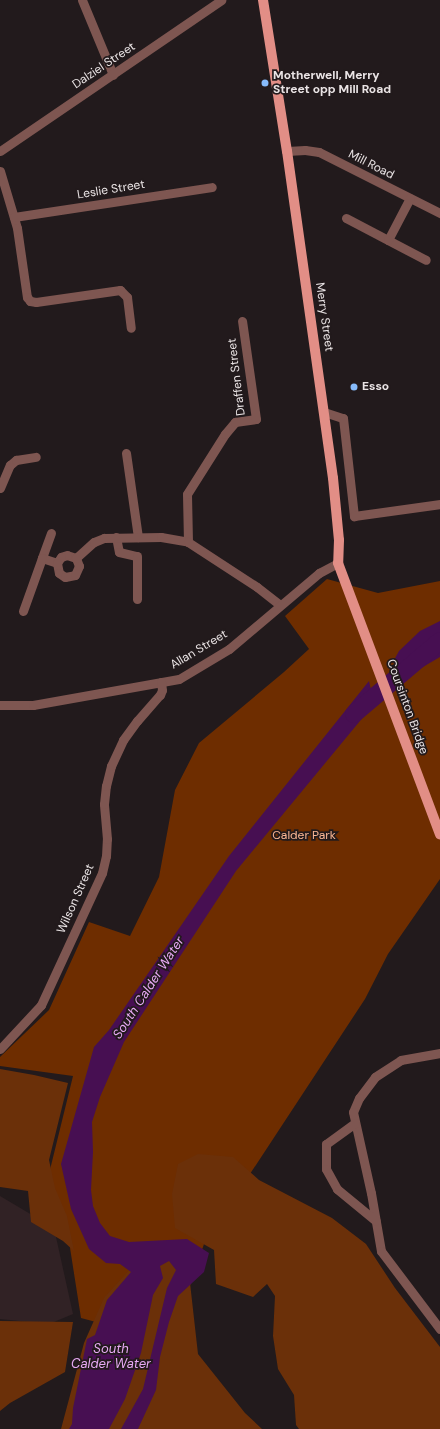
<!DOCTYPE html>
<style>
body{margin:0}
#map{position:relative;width:440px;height:1429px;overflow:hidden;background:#221a1c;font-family:"DM Sans",sans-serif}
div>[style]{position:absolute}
.built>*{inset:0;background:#312225}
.green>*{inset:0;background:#6e2d00}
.forest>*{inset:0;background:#6b3009}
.water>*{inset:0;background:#470f52}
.river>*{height:18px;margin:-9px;padding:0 9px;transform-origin:9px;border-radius:9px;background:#470f52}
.street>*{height:9px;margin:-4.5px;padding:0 4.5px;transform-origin:4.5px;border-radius:4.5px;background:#7e5651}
.primary>*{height:10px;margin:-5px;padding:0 5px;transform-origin:5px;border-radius:5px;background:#e28e86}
.dots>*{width:11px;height:11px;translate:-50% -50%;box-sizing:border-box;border:2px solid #221a1c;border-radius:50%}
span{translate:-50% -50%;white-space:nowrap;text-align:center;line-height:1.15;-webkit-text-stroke:3.5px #221a1c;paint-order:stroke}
.street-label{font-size:12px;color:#eae4e5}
.poi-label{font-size:12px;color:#eae4e5;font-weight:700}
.left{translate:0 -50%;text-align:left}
.park-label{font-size:12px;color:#fbb795}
.water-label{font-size:13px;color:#e7a9f4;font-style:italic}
</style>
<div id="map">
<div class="built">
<i style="clip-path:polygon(0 1196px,54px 1228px,73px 1314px,49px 1324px,0 1319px)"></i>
</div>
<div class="green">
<i style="clip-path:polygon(327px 579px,378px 593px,440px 581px,440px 879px,388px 954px,365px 999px,204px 1244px,171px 1342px,81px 1318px,68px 1235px,46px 1186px,73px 1076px,0 1066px,0 1057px,49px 1010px,89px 922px,130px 936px,159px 877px,175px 790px,199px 743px,284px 672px,309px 649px,285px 616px)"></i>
</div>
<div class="forest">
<i style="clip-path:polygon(0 1069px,34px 1075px,68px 1083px,49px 1160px,55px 1188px,67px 1216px,74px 1251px,63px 1241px,31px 1222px,28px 1191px,0 1187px)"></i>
<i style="clip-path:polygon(198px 1154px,233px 1157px,259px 1180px,332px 1218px,366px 1244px,395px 1288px,440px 1347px,440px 1429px,299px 1429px,296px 1425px,294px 1395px,278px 1369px,273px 1336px,275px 1296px,267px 1284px,253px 1297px,216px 1284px,214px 1250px,175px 1228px,172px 1194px,178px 1164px)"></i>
<i style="clip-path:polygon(142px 1256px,188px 1265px,198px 1354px,245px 1413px,262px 1429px,61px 1429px,84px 1343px,104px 1298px)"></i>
<i style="clip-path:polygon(0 1321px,73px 1322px,65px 1372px,10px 1403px,0 1411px)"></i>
</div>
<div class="water">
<i style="clip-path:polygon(440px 621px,440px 657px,404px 678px,393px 662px,399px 651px,420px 631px)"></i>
<i style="clip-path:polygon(369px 681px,374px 704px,236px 871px,124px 1042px,100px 1097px,92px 1122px,93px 1152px,91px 1190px,93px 1206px,100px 1223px,110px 1236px,129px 1242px,187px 1239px,209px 1253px,204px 1272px,178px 1296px,169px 1322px,160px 1357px,156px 1390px,138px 1429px,121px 1429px,143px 1389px,167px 1288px,176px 1270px,169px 1261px,160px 1266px,163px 1278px,153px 1295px,141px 1353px,125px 1399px,109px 1429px,69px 1429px,72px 1424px,73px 1408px,87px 1339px,95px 1335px,107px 1300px,131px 1272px,120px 1264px,106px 1263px,89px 1249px,71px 1209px,61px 1164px,94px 1047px,109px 1030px,229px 856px)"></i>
</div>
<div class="river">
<i style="left:354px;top:714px;width:113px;rotate:-40.3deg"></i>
</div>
<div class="street">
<i style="left:82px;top:0;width:81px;rotate:67.5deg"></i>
<i style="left:0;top:151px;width:268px;rotate:-34.3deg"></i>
<i style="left:287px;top:151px;width:18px;rotate:-3deg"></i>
<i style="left:305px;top:150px;width:14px;rotate:8deg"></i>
<i style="left:319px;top:152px;width:136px;rotate:26.8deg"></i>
<i style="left:0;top:171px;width:59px;rotate:73.4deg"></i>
<i style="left:17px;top:228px;width:70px;rotate:81.8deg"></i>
<i style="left:27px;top:297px;width:5px;rotate:53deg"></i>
<i style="left:30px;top:301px;width:6px;rotate:9deg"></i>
<i style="left:36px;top:302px;width:85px;rotate:-8.1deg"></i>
<i style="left:120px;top:290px;width:10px;rotate:45deg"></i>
<i style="left:127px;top:297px;width:31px;rotate:83deg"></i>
<i style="left:14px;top:217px;width:200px;rotate:-8.6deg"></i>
<i style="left:346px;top:218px;width:90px;rotate:27.7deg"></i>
<i style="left:388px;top:240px;width:47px;rotate:-62.4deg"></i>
<i style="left:324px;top:412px;width:20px;rotate:18deg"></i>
<i style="left:343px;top:418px;width:99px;rotate:83.6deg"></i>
<i style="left:354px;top:516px;width:87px;rotate:-7.9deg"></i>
<i style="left:126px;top:453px;width:85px;rotate:81.9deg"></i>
<i style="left:0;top:488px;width:25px;rotate:-67deg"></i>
<i style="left:10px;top:465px;width:8px;rotate:-40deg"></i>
<i style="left:16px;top:460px;width:20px;rotate:-9deg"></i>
<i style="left:51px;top:533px;width:27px;rotate:110deg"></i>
<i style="left:42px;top:558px;width:16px;rotate:18deg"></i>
<i style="left:116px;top:537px;width:15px;rotate:79deg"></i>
<i style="left:119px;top:552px;width:18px;rotate:13deg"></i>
<i style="left:137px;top:556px;width:43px;rotate:90deg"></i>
<i style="left:188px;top:542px;width:48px;rotate:-91.2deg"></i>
<i style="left:187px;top:494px;width:71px;rotate:-57.7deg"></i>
<i style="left:225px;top:434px;width:16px;rotate:-50deg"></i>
<i style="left:235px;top:422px;width:21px;rotate:-8deg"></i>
<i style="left:256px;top:419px;width:99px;rotate:-98.1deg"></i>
<i style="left:76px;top:558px;width:9px;rotate:-162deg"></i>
<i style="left:67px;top:555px;width:6px;rotate:162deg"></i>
<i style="left:61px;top:557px;width:7px;rotate:124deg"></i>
<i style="left:57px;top:563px;width:10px;rotate:79deg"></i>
<i style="left:59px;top:573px;width:7px;rotate:34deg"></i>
<i style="left:65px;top:577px;width:10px;rotate:-11deg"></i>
<i style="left:75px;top:575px;width:10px;rotate:-66deg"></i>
<i style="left:79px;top:566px;width:9px;rotate:-111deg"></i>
<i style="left:76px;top:558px;width:24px;rotate:-42deg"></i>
<i style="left:94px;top:542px;width:11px;rotate:-22deg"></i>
<i style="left:104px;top:538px;width:57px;rotate:-1deg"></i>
<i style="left:161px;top:537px;width:27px;rotate:10deg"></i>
<i style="left:188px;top:542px;width:82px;rotate:33.1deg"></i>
<i style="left:257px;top:587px;width:29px;rotate:38deg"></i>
<i style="left:23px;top:611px;width:56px;rotate:-70.3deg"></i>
<i style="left:0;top:705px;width:33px"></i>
<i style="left:33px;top:705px;width:148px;rotate:-10.1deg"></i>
<i style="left:179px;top:679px;width:58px;rotate:-31deg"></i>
<i style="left:229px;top:649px;width:118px;rotate:-40.2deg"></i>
<i style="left:319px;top:573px;width:21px;rotate:-28deg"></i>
<i style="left:0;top:1049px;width:60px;rotate:-47deg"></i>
<i style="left:41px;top:1005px;width:145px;rotate:-65.2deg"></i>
<i style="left:102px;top:873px;width:17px;rotate:-77deg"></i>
<i style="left:106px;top:856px;width:17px;rotate:-87deg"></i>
<i style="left:107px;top:839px;width:35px;rotate:-95deg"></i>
<i style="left:104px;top:804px;width:18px;rotate:-84deg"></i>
<i style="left:106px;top:786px;width:21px;rotate:-76deg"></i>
<i style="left:111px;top:766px;width:29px;rotate:-65deg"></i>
<i style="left:123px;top:740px;width:24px;rotate:-54deg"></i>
<i style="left:137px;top:721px;width:35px;rotate:-49deg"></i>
<i style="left:160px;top:695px;width:5px;rotate:-68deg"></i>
<i style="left:162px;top:690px;width:8px;rotate:-97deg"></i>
<i style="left:440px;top:1053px;width:40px;rotate:170deg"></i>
<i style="left:401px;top:1060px;width:31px;rotate:147deg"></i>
<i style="left:375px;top:1077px;width:26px;rotate:127deg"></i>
<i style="left:359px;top:1098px;width:15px;rotate:113deg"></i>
<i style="left:353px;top:1112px;width:83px;rotate:77.5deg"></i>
<i style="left:371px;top:1193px;width:59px;rotate:80.2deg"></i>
<i style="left:381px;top:1251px;width:98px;rotate:52.9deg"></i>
<i style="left:355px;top:1123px;width:36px;rotate:144deg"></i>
<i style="left:326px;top:1144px;width:25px;rotate:90deg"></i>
<i style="left:326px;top:1169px;width:23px;rotate:61deg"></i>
<i style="left:337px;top:1189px;width:50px;rotate:39.4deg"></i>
</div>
<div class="primary">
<i style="left:263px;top:0;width:153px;rotate:81deg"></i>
<i style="left:287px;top:151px;width:330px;rotate:82deg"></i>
<i style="left:333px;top:478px;width:62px;rotate:84.5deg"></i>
<i style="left:339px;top:540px;width:23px;rotate:92deg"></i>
<i style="left:338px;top:563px;width:290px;rotate:69.4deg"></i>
</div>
<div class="dots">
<i style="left:265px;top:83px;background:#87bbfb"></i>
<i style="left:354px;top:387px;background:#87bbfb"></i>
</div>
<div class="street-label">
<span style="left:104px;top:66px;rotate:-34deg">Dalziel Street</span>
<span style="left:371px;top:165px;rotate:27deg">Mill Road</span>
<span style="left:111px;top:190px;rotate:-9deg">Leslie Street</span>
<span style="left:324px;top:317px;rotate:82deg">Merry Street</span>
<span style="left:237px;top:377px;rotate:-97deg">Draffen Street</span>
<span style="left:199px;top:650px;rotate:-31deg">Allan Street</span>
<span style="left:407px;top:707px;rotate:70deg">Coursinton Bridge</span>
<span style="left:76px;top:899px;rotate:-66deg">Wilson Street</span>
</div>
<div class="poi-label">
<span class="left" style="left:273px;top:83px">Motherwell, Merry<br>Street opp Mill Road</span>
<span class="left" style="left:362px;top:387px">Esso</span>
</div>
<div class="park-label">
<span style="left:304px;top:836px">Calder Park</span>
</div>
<div class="water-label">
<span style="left:149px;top:988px;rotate:-57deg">South Calder Water</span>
<span style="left:111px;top:1357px">South<br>Calder Water</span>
</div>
</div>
